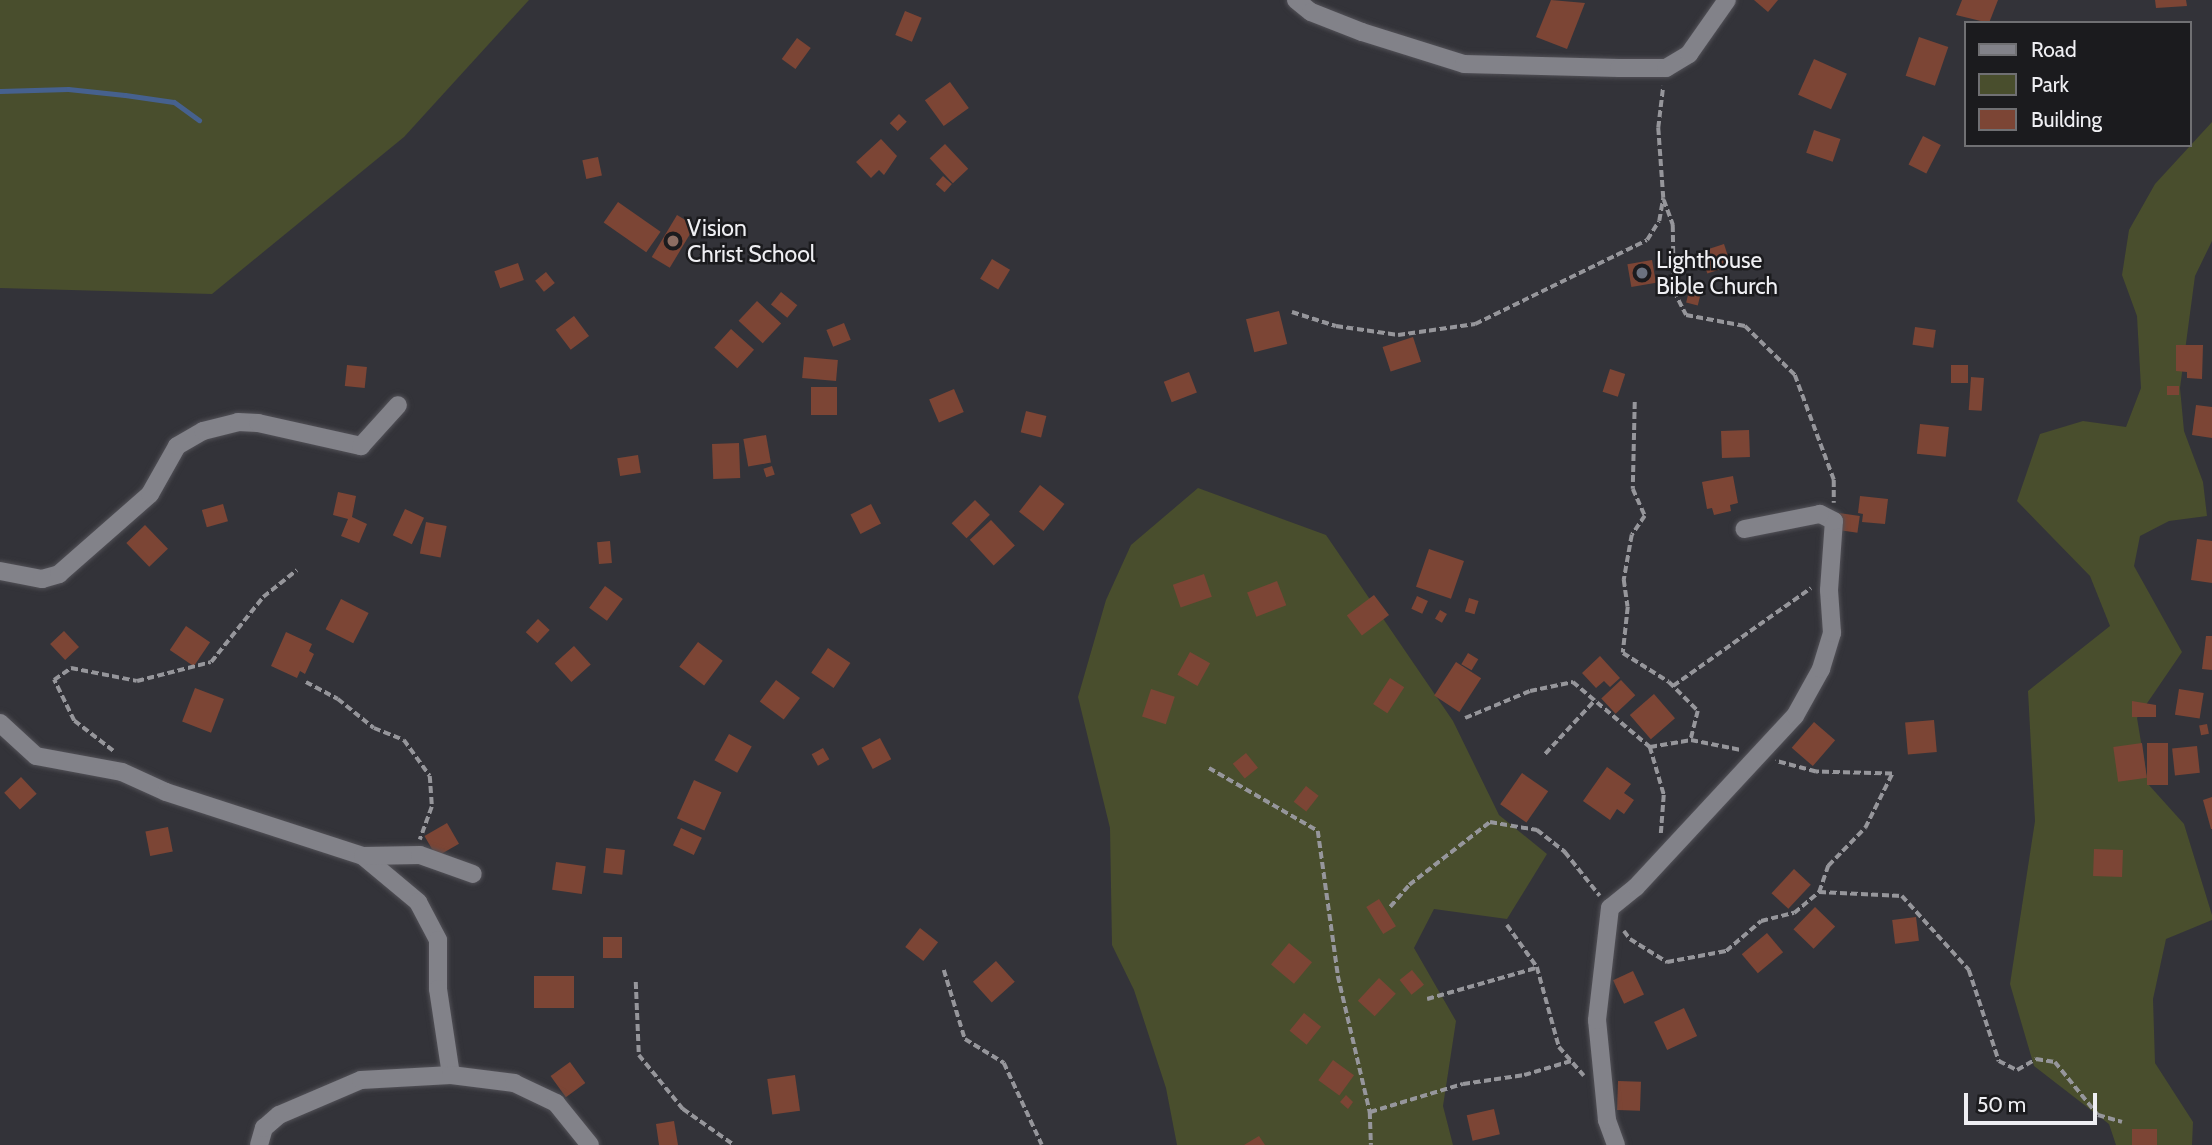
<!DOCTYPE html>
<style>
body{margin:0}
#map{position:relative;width:2212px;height:1145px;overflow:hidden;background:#333339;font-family:Cabin,sans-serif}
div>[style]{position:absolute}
.green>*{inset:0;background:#494e2d}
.stream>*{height:5px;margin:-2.5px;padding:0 2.5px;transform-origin:2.5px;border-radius:2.5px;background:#46618e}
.building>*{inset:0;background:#7c4535;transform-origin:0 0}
.path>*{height:3.5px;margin-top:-1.75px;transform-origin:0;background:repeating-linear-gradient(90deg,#96969b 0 7px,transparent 0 10.5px)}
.roads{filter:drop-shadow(0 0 2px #525157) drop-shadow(0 0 2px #525157)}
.minor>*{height:18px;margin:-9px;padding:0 9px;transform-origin:9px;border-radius:9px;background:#828289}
.dots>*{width:19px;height:19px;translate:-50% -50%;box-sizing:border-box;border:4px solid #1b1b1e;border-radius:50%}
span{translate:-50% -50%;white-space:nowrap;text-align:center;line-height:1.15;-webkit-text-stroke:5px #1b1b1e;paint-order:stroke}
.poi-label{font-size:23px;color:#efeff3}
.left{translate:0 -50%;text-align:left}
.legend{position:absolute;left:1964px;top:21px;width:228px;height:126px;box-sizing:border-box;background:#1b1b1e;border:2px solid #707073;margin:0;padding:9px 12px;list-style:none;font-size:21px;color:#efeff3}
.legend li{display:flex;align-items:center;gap:14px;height:35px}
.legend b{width:35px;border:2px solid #707073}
.scale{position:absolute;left:1964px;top:1093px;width:133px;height:32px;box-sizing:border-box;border:4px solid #efeff3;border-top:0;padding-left:9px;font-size:21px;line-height:24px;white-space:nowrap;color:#efeff3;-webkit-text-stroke:5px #1b1b1e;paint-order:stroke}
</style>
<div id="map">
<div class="green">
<i style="clip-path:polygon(0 0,529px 0,404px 137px,212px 294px,0 288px)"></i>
<i style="clip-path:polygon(2212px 122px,2212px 241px,2195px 276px,2180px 388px,2184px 431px,2203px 482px,2207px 516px,2169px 521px,2140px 536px,2134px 566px,2182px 652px,2137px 718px,2148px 784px,2184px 824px,2212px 915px,2212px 920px,2166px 939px,2153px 999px,2155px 1063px,2193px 1122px,2192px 1145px,2116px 1145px,2109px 1124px,2034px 1066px,2010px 984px,2035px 821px,2028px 691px,2110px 626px,2090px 576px,2017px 501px,2040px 434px,2083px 421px,2126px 427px,2141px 388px,2137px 316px,2122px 275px,2129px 230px,2155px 184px)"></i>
<i style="clip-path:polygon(1198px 488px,1326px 535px,1453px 721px,1499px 815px,1547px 854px,1507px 919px,1434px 909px,1414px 948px,1456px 1021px,1443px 1106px,1453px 1145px,1177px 1145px,1166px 1088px,1134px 990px,1112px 945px,1110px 828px,1078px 697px,1106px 600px,1131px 545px)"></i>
</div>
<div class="stream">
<i style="left:0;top:91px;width:68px;rotate:-1.7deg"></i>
<i style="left:68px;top:89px;width:57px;rotate:6deg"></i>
<i style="left:125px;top:95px;width:49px;rotate:8.1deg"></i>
<i style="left:174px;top:102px;width:31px;rotate:36deg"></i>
</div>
<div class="building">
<i style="clip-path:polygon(1551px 0,1585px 3px,1567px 49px,1536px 37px)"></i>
<i style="clip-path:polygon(1754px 0,1778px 0,1768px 12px)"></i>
<i style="clip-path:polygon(1962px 0,1998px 0,1989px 23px,1956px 15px)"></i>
<i style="clip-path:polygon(2155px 0,2186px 0,2187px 6px,2156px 8px)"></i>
<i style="left:905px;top:11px;width:18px;height:26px;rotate:22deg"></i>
<i style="left:1919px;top:37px;width:31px;height:41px;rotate:19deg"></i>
<i style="left:797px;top:38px;width:17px;height:26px;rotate:36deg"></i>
<i style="left:1814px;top:59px;width:36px;height:39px;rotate:24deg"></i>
<i style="left:950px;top:82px;width:32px;height:31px;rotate:54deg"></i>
<i style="left:899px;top:114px;width:11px;height:13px;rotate:45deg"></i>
<i style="left:1814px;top:130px;width:28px;height:24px;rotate:19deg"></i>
<i style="left:1923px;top:136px;width:20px;height:32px;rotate:27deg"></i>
<i style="clip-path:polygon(881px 139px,897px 156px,884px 175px,879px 170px,871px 178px,856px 162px)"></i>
<i style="left:945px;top:144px;width:34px;height:21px;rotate:47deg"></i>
<i style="left:598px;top:157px;width:19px;height:16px;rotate:78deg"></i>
<i style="left:943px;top:176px;width:12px;height:11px;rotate:42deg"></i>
<i style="left:618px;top:202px;width:52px;height:25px;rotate:35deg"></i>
<i style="left:677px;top:215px;width:21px;height:49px;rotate:31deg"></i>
<i style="left:1724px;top:244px;width:23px;height:25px;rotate:72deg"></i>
<i style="left:992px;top:259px;width:21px;height:23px;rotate:31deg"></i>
<i style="left:1652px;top:260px;width:23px;height:25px;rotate:80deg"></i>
<i style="left:518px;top:263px;width:18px;height:25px;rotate:71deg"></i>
<i style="left:546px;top:272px;width:14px;height:14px;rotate:51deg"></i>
<i style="left:1690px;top:287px;width:12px;height:16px;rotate:14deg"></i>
<i style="left:781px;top:292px;width:21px;height:16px;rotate:39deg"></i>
<i style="left:757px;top:301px;width:33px;height:27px;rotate:43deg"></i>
<i style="left:1279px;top:311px;width:34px;height:34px;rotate:76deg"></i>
<i style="left:574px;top:316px;width:25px;height:23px;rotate:53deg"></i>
<i style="left:844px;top:323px;width:18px;height:19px;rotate:68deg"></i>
<i style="left:1915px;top:327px;width:21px;height:18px;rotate:8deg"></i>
<i style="left:731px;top:329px;width:31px;height:25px;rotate:42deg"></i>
<i style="left:1413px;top:337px;width:26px;height:32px;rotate:72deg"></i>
<i style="clip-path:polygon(2176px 345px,2203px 345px,2202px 379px,2187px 378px,2187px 372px,2176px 371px)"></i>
<i style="left:804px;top:357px;width:34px;height:21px;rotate:5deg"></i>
<i style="left:347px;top:365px;width:20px;height:21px;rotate:6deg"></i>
<i style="left:1951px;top:365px;width:17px;height:18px"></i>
<i style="left:1610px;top:369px;width:16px;height:24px;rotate:18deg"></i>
<i style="left:1189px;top:372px;width:22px;height:27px;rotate:69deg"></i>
<i style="left:1971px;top:377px;width:13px;height:33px;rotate:4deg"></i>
<i style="left:2167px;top:386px;width:12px;height:9px"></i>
<i style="left:811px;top:387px;width:26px;height:28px"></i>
<i style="left:954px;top:389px;width:25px;height:27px;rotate:67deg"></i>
<i style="clip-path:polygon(2196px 405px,2212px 407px,2212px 438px,2192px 435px)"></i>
<i style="left:1026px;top:411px;width:21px;height:22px;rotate:14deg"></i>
<i style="left:1920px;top:424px;width:29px;height:30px;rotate:6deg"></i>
<i style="left:1749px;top:430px;width:27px;height:28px;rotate:88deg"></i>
<i style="left:766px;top:435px;width:28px;height:23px;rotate:80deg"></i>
<i style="left:739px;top:443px;width:35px;height:27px;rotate:88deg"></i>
<i style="left:638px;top:455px;width:18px;height:21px;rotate:81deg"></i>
<i style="left:772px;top:466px;width:9px;height:9px;rotate:72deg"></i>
<i style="clip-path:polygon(1733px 476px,1738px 503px,1730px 505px,1731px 511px,1714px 515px,1712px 508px,1707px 509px,1702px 482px)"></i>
<i style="left:1040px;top:485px;width:31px;height:34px;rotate:38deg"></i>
<i style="clip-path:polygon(338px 492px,356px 496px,352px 517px,367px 524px,359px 543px,341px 536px,348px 519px,333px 515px)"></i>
<i style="clip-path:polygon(1860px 496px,1888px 499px,1885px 524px,1862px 522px,1863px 514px,1858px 513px)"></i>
<i style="left:975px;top:500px;width:21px;height:33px;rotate:45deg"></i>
<i style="left:223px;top:504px;width:18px;height:22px;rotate:74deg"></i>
<i style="left:871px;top:504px;width:22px;height:23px;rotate:63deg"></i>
<i style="left:405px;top:509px;width:21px;height:29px;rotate:25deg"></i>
<i style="left:1839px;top:513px;width:21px;height:17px;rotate:8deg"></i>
<i style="left:991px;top:520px;width:35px;height:29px;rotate:47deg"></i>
<i style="left:426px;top:522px;width:21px;height:32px;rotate:11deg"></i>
<i style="left:145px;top:525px;width:33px;height:26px;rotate:46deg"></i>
<i style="clip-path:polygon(2197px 539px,2212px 541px,2212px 583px,2191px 580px)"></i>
<i style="left:610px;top:541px;width:22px;height:13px;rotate:85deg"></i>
<i style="left:1429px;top:549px;width:37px;height:40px;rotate:19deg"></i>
<i style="left:1204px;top:574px;width:24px;height:33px;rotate:71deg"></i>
<i style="left:1277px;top:581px;width:26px;height:32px;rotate:69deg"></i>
<i style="left:605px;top:586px;width:22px;height:27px;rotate:36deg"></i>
<i style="left:1374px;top:595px;width:25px;height:34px;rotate:53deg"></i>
<i style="left:1417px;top:596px;width:12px;height:14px;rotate:24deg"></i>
<i style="left:1469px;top:598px;width:10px;height:14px;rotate:17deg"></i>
<i style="left:341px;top:599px;width:31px;height:34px;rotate:27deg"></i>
<i style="left:1440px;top:610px;width:8px;height:10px;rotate:30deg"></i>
<i style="left:538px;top:619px;width:16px;height:18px;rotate:43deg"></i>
<i style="left:186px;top:626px;width:29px;height:29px;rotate:34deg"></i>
<i style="left:64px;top:631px;width:22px;height:19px;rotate:47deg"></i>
<i style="clip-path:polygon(286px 632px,312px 644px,309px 651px,314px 654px,305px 674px,300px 671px,297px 678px,271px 666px)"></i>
<i style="clip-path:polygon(2206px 636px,2212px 636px,2212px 670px,2202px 669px)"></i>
<i style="left:698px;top:642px;width:31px;height:31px;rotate:37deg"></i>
<i style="left:574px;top:646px;width:25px;height:26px;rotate:48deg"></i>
<i style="left:828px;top:648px;width:27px;height:30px;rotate:34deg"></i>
<i style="left:1190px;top:652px;width:23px;height:26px;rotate:29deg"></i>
<i style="left:1468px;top:653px;width:12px;height:13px;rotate:31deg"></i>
<i style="clip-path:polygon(1600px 656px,1620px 678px,1610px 687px,1604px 681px,1596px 688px,1582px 673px)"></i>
<i style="left:1456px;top:662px;width:30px;height:40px;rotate:33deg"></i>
<i style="left:1390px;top:678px;width:17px;height:31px;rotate:33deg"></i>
<i style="left:776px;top:680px;width:30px;height:27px;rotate:37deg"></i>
<i style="left:1621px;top:680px;width:21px;height:27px;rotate:47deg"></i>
<i style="left:195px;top:688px;width:31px;height:36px;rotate:21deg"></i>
<i style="left:1151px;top:689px;width:25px;height:29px;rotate:18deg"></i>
<i style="left:2179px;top:689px;width:25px;height:26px;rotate:9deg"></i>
<i style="left:1654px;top:694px;width:32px;height:32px;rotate:49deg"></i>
<i style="clip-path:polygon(2132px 701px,2156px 705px,2156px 717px,2132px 717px)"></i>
<i style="left:1934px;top:720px;width:32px;height:29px;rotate:85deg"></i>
<i style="left:1814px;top:722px;width:28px;height:34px;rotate:41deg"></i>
<i style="left:2207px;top:724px;width:10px;height:8px;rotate:79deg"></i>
<i style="left:729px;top:734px;width:26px;height:30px;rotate:29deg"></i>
<i style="left:880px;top:738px;width:24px;height:21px;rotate:62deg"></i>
<i style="left:2142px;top:743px;width:35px;height:29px;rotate:82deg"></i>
<i style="left:2147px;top:743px;width:21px;height:42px"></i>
<i style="left:2197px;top:746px;width:27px;height:25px;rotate:84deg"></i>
<i style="left:823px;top:748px;width:13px;height:13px;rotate:61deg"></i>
<i style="left:1246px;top:753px;width:19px;height:17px;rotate:51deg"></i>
<i style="clip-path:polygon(1607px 767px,1631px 784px,1624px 793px,1634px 800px,1624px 814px,1617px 809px,1610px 820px,1583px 801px)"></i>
<i style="left:1522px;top:773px;width:32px;height:38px;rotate:35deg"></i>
<i style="left:21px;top:777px;width:23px;height:23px;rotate:47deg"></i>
<i style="left:694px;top:780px;width:30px;height:42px;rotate:24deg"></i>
<i style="left:1306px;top:786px;width:16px;height:20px;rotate:38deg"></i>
<i style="clip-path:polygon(2212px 797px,2212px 829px,2211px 829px,2203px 800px)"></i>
<i style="left:447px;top:823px;width:24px;height:26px;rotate:60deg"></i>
<i style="left:168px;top:827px;width:25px;height:23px;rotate:79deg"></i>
<i style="left:681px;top:828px;width:23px;height:19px;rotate:25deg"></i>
<i style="left:606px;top:848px;width:19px;height:25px;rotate:6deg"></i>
<i style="left:2094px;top:849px;width:29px;height:27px;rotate:2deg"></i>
<i style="left:556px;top:862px;width:30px;height:28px;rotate:8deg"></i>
<i style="left:1794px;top:869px;width:23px;height:33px;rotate:43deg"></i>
<i style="left:1379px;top:899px;width:32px;height:15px;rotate:58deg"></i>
<i style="left:1815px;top:907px;width:28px;height:31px;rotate:44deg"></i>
<i style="left:1916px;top:917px;width:24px;height:24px;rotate:83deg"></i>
<i style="left:920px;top:928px;width:23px;height:24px;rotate:38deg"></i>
<i style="left:1767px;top:933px;width:25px;height:33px;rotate:50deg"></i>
<i style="left:603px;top:937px;width:19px;height:21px"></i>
<i style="left:1289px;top:943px;width:30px;height:28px;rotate:40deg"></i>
<i style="left:996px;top:961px;width:28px;height:31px;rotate:48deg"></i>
<i style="left:1412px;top:970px;width:19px;height:16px;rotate:51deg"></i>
<i style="left:1633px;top:971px;width:26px;height:22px;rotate:65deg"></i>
<i style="left:534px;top:976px;width:40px;height:32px"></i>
<i style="left:1379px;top:978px;width:23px;height:31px;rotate:43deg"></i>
<i style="left:1684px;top:1008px;width:31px;height:33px;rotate:65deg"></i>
<i style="left:1304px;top:1013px;width:22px;height:23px;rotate:39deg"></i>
<i style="left:1333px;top:1060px;width:26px;height:25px;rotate:36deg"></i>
<i style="left:570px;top:1062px;width:26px;height:24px;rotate:54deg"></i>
<i style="left:795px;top:1075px;width:36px;height:28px;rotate:82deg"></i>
<i style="left:1618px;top:1081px;width:23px;height:29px;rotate:2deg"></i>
<i style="clip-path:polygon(1346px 1095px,1353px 1102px,1348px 1109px,1340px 1102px)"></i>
<i style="left:1494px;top:1109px;width:26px;height:28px;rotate:77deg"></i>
<i style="clip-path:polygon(674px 1121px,678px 1145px,659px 1145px,656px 1124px)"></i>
<i style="left:2132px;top:1129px;width:25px;height:16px"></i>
<i style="clip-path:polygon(1259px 1136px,1265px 1145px,1244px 1145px)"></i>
</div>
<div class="path">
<i style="left:1664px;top:200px;width:27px;rotate:70deg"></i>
<i style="left:1673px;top:225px;width:66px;rotate:89.1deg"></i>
<i style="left:1674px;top:291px;width:27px;rotate:63deg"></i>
<i style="left:1686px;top:315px;width:60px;rotate:10.6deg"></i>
<i style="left:1745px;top:326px;width:70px;rotate:44.4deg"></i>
<i style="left:1795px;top:375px;width:112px;rotate:69.6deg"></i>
<i style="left:1834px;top:480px;width:23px;rotate:90deg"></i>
<i style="left:1292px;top:312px;width:46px;rotate:17.7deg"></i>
<i style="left:1336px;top:326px;width:63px;rotate:8.3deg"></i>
<i style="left:1398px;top:335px;width:78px;rotate:-8.1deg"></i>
<i style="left:1475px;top:324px;width:191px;rotate:-26deg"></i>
<i style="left:1647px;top:240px;width:22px;rotate:-58deg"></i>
<i style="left:1659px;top:221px;width:23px;rotate:-80deg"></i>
<i style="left:1663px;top:198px;width:70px;rotate:-94.1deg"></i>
<i style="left:1658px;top:128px;width:42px;rotate:-83.2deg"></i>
<i style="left:1635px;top:402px;width:87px;rotate:91.3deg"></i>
<i style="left:1633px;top:489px;width:30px;rotate:66deg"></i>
<i style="left:1645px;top:516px;width:23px;rotate:124deg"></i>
<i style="left:1632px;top:535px;width:46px;rotate:100.1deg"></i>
<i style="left:1624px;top:580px;width:27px;rotate:82deg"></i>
<i style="left:1628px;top:607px;width:46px;rotate:96.2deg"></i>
<i style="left:1623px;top:653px;width:54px;rotate:32.2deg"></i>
<i style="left:1669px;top:682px;width:41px;rotate:45deg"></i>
<i style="left:1698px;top:711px;width:30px;rotate:104deg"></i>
<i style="left:306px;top:682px;width:36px;rotate:28deg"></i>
<i style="left:338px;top:699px;width:46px;rotate:38.9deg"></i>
<i style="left:374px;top:728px;width:32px;rotate:22deg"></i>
<i style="left:404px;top:740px;width:44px;rotate:54.2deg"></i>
<i style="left:430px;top:776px;width:31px;rotate:86deg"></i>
<i style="left:432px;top:807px;width:35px;rotate:110deg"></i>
<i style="left:1673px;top:686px;width:169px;rotate:-35.4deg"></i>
<i style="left:1465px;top:718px;width:70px;rotate:-22.6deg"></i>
<i style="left:1530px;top:691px;width:44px;rotate:-11.8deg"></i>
<i style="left:1573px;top:682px;width:101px;rotate:40.2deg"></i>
<i style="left:1650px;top:747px;width:50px;rotate:73.7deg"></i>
<i style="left:1664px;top:795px;width:40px;rotate:94.3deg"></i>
<i style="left:1650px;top:747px;width:42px;rotate:-9.7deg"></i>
<i style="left:1691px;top:740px;width:51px;rotate:11.3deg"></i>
<i style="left:113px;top:751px;width:49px;rotate:-142.4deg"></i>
<i style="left:74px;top:721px;width:46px;rotate:-116deg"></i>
<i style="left:54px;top:680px;width:21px;rotate:-35deg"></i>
<i style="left:71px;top:668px;width:67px;rotate:11.1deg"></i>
<i style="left:137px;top:681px;width:76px;rotate:-14.4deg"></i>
<i style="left:211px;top:662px;width:83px;rotate:-51.3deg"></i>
<i style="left:263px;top:597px;width:43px;rotate:-38.5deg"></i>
<i style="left:1545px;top:754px;width:74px;rotate:-47.2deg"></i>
<i style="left:1209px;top:768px;width:126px;rotate:30deg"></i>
<i style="left:1318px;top:831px;width:146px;rotate:82.1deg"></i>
<i style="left:1338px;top:976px;width:140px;rotate:76.8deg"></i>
<i style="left:1370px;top:1112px;width:33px;rotate:88deg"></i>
<i style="left:1819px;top:892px;width:83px;rotate:2.8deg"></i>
<i style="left:1902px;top:896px;width:100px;rotate:47.8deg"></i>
<i style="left:1969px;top:970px;width:96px;rotate:71.8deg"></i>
<i style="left:1999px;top:1061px;width:20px;rotate:27deg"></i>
<i style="left:2017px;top:1070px;width:22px;rotate:-30deg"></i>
<i style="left:2036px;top:1059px;width:19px;rotate:9deg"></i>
<i style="left:2055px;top:1062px;width:68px;rotate:50.9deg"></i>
<i style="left:2098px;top:1115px;width:25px;rotate:16deg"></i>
<i style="left:1390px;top:907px;width:29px;rotate:-49deg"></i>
<i style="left:1409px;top:885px;width:103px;rotate:-37.9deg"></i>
<i style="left:1490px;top:822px;width:48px;rotate:9.7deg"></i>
<i style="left:1537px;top:830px;width:36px;rotate:38deg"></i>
<i style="left:1565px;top:852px;width:56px;rotate:51.5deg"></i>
<i style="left:1507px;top:925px;width:52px;rotate:54.5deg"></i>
<i style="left:1537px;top:967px;width:83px;rotate:74.6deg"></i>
<i style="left:1559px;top:1047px;width:38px;rotate:49deg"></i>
<i style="left:1624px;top:931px;width:10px;rotate:53deg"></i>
<i style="left:1630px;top:939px;width:44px;rotate:31.9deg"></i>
<i style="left:1667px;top:962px;width:60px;rotate:-10.6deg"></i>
<i style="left:1726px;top:951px;width:46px;rotate:-40.6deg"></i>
<i style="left:1761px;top:921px;width:34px;rotate:-14deg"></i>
<i style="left:1794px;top:913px;width:33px;rotate:-40deg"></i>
<i style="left:1819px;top:892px;width:28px;rotate:-71deg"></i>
<i style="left:1828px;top:866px;width:53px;rotate:-45.8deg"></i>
<i style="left:1865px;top:828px;width:60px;rotate:-63.4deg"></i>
<i style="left:1892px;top:774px;width:76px;rotate:-178.5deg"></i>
<i style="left:1816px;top:772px;width:42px;rotate:-165deg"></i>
<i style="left:944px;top:970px;width:72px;rotate:73.1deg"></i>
<i style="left:965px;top:1039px;width:46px;rotate:31.6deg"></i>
<i style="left:1004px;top:1063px;width:90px;rotate:65.1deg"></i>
<i style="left:636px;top:982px;width:73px;rotate:87.6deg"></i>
<i style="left:639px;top:1055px;width:70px;rotate:50.8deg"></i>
<i style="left:683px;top:1109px;width:62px;rotate:35.2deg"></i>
<i style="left:1427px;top:999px;width:113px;rotate:-15.9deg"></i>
<i style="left:1370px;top:1112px;width:97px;rotate:-16.8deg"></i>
<i style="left:1463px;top:1084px;width:62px;rotate:-8.4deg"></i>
<i style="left:1524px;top:1075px;width:49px;rotate:-16.6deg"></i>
</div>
<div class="roads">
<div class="minor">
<i style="left:1296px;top:0;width:19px;rotate:39deg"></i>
<i style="left:1311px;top:12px;width:55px;rotate:21.4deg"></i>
<i style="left:1362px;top:32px;width:107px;rotate:17.4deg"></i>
<i style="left:1464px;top:64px;width:155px;rotate:1.5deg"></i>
<i style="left:1619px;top:68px;width:47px"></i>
<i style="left:1666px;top:68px;width:27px;rotate:-31deg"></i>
<i style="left:1689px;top:54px;width:66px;rotate:-54.9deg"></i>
<i style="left:0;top:571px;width:43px;rotate:10.8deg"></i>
<i style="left:42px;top:579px;width:18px;rotate:-16deg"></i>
<i style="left:59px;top:574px;width:121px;rotate:-41.3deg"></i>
<i style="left:150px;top:494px;width:55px;rotate:-60.6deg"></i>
<i style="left:177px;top:446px;width:30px;rotate:-30deg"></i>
<i style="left:203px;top:431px;width:36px;rotate:-14deg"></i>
<i style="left:238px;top:422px;width:20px;rotate:3deg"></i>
<i style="left:258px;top:423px;width:106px;rotate:12.6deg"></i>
<i style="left:361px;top:446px;width:55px;rotate:-47.9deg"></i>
<i style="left:0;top:723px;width:49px;rotate:42.5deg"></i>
<i style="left:36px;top:756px;width:87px;rotate:10.5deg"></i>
<i style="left:122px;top:772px;width:48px;rotate:24.4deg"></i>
<i style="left:166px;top:792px;width:207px;rotate:18deg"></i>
<i style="left:363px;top:856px;width:72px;rotate:39.9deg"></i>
<i style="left:418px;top:902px;width:43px;rotate:62.2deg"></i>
<i style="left:438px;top:940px;width:49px;rotate:90deg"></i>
<i style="left:438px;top:989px;width:87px;rotate:81.4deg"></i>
<i style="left:363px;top:856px;width:57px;rotate:-1deg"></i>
<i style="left:420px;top:855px;width:56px;rotate:19.7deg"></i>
<i style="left:259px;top:1145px;width:18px;rotate:-74deg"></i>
<i style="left:264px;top:1128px;width:20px;rotate:-41deg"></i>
<i style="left:279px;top:1115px;width:89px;rotate:-23.1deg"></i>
<i style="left:361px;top:1080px;width:90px;rotate:-3.2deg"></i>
<i style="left:451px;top:1075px;width:64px;rotate:7.2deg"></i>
<i style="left:514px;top:1083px;width:47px;rotate:25.5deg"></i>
<i style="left:556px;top:1103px;width:54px;rotate:51deg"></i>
<i style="left:1616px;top:1145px;width:27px;rotate:-110deg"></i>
<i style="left:1607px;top:1120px;width:100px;rotate:-95.7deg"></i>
<i style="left:1597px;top:1020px;width:113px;rotate:-83.4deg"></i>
<i style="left:1610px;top:908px;width:33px;rotate:-39deg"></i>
<i style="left:1636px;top:887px;width:233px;rotate:-47.1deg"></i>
<i style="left:1795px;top:716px;width:54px;rotate:-61deg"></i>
<i style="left:1821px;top:669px;width:38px;rotate:-73deg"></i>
<i style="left:1832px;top:633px;width:43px;rotate:-94deg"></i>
<i style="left:1829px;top:590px;width:69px;rotate:-85.9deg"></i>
<i style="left:1834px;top:521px;width:16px;rotate:-153deg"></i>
<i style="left:1820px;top:514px;width:77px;rotate:168.8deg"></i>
</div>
</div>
<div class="dots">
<i style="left:673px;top:241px;background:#8d6e63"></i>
<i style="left:1642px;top:273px;background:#6b7280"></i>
</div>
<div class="poi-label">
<span class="left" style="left:687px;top:241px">Vision<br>Christ School</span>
<span class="left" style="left:1656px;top:273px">Lighthouse<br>Bible Church</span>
</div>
<ul class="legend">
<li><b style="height:9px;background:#828289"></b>Road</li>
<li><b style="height:19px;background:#494e2d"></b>Park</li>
<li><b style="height:19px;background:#7c4535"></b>Building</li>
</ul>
<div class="scale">50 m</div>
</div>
